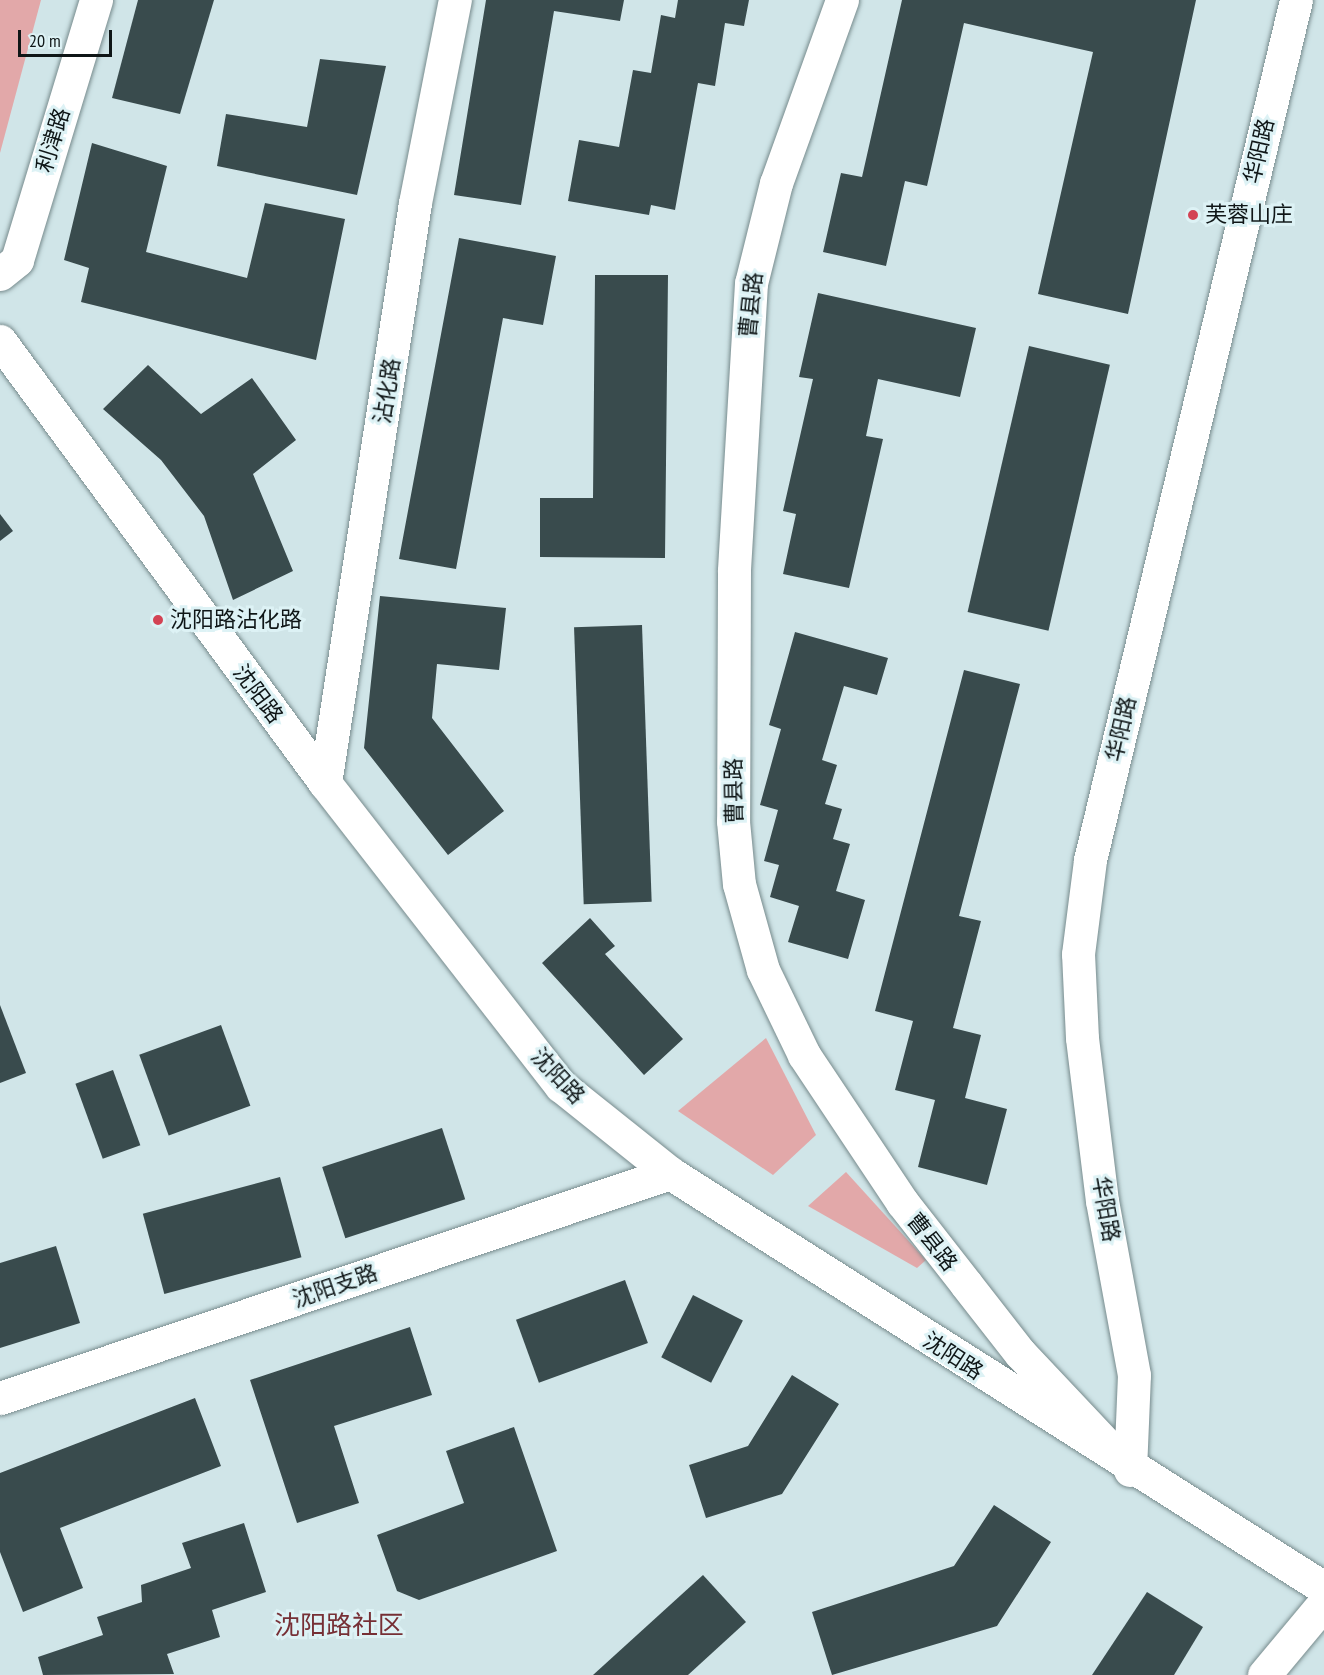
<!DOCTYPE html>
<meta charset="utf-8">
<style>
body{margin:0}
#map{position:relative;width:1324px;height:1675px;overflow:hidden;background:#d0e5e8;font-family:"PT Sans Narrow","Noto Sans SC",sans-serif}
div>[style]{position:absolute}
.green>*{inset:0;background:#e2a8a9}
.building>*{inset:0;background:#394b4d;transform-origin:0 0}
.roads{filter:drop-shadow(0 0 2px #778b8d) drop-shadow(0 0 2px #778b8d)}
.minor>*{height:33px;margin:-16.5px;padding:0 16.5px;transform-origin:16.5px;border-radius:16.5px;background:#fff}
.major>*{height:33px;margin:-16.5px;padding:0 16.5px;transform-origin:16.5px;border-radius:16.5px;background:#fff}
.dots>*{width:16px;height:16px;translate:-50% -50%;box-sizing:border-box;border:3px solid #ddf2f5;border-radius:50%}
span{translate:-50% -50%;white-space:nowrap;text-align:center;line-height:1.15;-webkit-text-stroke:6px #ddf2f5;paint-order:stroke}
.street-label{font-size:22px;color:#0f1617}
.poi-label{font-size:22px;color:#0f1617}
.left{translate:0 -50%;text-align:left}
.quarter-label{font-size:26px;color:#762f35}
.scale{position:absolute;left:18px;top:30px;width:94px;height:27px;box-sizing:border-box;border:3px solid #0f1617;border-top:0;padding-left:8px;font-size:18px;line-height:21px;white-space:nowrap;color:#0f1617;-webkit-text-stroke:4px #ddf2f5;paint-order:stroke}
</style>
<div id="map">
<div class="green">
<i style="clip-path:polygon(0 0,41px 0,0 153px)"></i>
<i style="clip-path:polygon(766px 1038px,816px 1135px,773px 1175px,678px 1111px)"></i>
<i style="clip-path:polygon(846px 1172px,926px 1260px,917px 1268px,808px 1206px)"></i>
</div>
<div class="building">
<i style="clip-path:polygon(138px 0,214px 0,180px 114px,112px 98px)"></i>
<i style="clip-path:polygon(486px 0,624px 0,620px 21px,554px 11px,521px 205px,454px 195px)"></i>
<i style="clip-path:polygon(678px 0,749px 0,744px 26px,725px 23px,715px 86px,698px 83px,675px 210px,651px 205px,649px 215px,568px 201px,579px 140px,619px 147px,633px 70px,651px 73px,661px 15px,675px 18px)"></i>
<i style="clip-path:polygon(902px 0,1196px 0,1128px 314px,1038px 294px,1093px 52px,964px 23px,927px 186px,905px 181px,886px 266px,823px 252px,841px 173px,862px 177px)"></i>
<i style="clip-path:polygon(320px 59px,386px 66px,357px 195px,217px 166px,226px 114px,307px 127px)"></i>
<i style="clip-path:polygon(92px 143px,167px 166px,146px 252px,247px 278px,265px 203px,345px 219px,316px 360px,81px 302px,89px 268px,64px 260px)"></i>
<i style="clip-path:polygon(459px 238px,556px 256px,543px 325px,503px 318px,456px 569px,399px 559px)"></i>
<i style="clip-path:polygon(595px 275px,668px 275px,665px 558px,540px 557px,540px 498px,593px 498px)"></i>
<i style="clip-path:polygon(818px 293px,976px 328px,960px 397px,878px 379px,866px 436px,883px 439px,849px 588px,783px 574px,796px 514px,783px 511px,813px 379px,799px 377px)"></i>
<i style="left:1029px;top:346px;width:83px;height:273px;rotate:13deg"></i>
<i style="clip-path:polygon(148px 365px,201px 414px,252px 378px,296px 440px,253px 474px,293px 571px,233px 600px,204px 516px,161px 460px,103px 409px)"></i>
<i style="clip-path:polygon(0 514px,13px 531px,0 541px)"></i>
<i style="clip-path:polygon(380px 596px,506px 608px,499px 670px,437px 664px,432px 718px,504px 811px,448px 855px,364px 748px)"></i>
<i style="left:642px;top:625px;width:277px;height:68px;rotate:88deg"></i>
<i style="clip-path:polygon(795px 632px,888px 658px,877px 695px,844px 686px,822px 760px,837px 765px,825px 804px,842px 809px,833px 839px,850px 844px,836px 891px,865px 900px,848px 959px,788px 942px,799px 906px,770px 897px,779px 865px,764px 861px,778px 810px,760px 805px,781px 729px,769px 725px)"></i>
<i style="clip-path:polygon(964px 670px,1020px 684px,959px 916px,981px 921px,953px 1028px,981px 1035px,965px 1098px,1007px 1109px,987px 1185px,918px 1167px,935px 1100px,895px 1090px,913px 1021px,875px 1011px)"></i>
<i style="clip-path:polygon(590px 918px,615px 946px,605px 954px,683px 1039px,644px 1075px,542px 963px)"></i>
<i style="clip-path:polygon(0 1005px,26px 1073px,0 1083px)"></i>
<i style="left:221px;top:1025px;width:86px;height:87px;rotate:70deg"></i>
<i style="left:113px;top:1070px;width:80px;height:40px;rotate:70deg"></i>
<i style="left:442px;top:1128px;width:75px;height:126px;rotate:72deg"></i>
<i style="left:280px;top:1177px;width:83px;height:142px;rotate:75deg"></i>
<i style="clip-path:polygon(56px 1246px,80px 1323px,0 1348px,0 1263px)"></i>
<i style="left:625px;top:1280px;width:67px;height:116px;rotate:70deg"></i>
<i style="left:693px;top:1295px;width:56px;height:70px;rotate:27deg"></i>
<i style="clip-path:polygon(410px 1327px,432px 1395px,334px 1426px,359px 1503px,297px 1523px,250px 1380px)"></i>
<i style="clip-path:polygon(792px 1375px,839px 1404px,782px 1494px,706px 1518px,689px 1465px,748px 1446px)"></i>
<i style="clip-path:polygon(195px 1398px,221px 1466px,60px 1528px,83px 1588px,23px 1612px,0 1552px,0 1473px)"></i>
<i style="clip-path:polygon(514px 1427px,557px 1551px,419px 1600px,397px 1591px,377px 1535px,464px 1503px,446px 1451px)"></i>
<i style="clip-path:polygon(994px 1505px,1051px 1542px,997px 1626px,832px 1675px,812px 1612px,954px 1566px)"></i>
<i style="clip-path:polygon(244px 1523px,266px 1592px,212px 1610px,220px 1637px,167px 1654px,174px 1674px,43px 1675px,38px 1657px,103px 1635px,97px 1617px,142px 1602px,141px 1585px,191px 1568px,182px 1543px)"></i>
<i style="clip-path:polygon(703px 1575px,746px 1622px,688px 1675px,593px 1675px)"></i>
<i style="clip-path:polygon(1147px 1592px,1203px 1627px,1174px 1675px,1092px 1675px)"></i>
</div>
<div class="roads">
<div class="minor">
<i style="left:842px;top:0;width:195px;rotate:109.8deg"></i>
<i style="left:776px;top:183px;width:103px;rotate:104deg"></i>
<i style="left:751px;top:283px;width:289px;rotate:93.4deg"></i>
<i style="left:734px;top:571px;width:250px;rotate:90.2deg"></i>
<i style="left:733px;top:821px;width:63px;rotate:84.6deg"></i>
<i style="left:739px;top:884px;width:89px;rotate:74.4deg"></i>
<i style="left:763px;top:970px;width:94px;rotate:64.2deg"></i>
<i style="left:804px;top:1055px;width:177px;rotate:56.3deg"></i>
<i style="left:902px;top:1202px;width:104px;rotate:52deg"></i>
<i style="left:966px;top:1284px;width:88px;rotate:52deg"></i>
<i style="left:1020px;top:1353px;width:122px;rotate:46.7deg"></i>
<i style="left:0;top:274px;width:22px;rotate:-39deg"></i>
<i style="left:17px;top:260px;width:272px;rotate:-73.1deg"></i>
<i style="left:325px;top:783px;width:587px;rotate:-81.18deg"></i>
<i style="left:415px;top:203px;width:207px;rotate:-78.9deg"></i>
<i style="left:0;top:1398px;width:707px;rotate:-18.56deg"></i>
<i style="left:1130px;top:1470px;width:95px;rotate:-87.6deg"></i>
<i style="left:1134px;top:1375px;width:177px;rotate:-100.4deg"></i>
<i style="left:1102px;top:1201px;width:164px;rotate:-97deg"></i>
<i style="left:1082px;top:1038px;width:84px;rotate:-92.7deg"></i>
<i style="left:1078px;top:954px;width:95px;rotate:-82.7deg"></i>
<i style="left:1090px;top:860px;width:884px;rotate:-76.53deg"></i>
<i style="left:1264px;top:1675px;width:94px;rotate:-50.2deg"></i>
</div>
<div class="major">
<i style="left:0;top:341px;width:549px;rotate:53.67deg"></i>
<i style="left:325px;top:783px;width:384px;rotate:52.1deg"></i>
<i style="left:561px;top:1086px;width:139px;rotate:38.6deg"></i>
<i style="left:670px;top:1173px;width:775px;rotate:32.4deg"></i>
</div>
</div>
<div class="dots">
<i style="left:1193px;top:215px;background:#d34354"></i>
<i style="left:158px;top:620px;background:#d34354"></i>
</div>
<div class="street-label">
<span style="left:53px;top:140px;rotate:-73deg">利津路</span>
<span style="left:1259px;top:151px;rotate:-77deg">华阳路</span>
<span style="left:751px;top:305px;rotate:-84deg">曹县路</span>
<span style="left:387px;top:391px;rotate:-81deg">沾化路</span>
<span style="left:258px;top:694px;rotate:53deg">沈阳路</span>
<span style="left:1121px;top:729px;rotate:-77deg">华阳路</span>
<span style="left:734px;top:791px;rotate:-91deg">曹县路</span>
<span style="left:558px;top:1076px;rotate:47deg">沈阳路</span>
<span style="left:1106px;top:1209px;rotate:80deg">华阳路</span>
<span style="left:932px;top:1242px;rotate:52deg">曹县路</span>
<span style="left:335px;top:1286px;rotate:-19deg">沈阳支路</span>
<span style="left:953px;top:1356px;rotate:33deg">沈阳路</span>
</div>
<div class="poi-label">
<span class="left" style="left:1205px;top:215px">芙蓉山庄</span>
<span class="left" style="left:170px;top:620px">沈阳路沾化路</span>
</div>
<div class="quarter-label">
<span style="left:339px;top:1625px">沈阳路社区</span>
</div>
<div class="scale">20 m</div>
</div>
